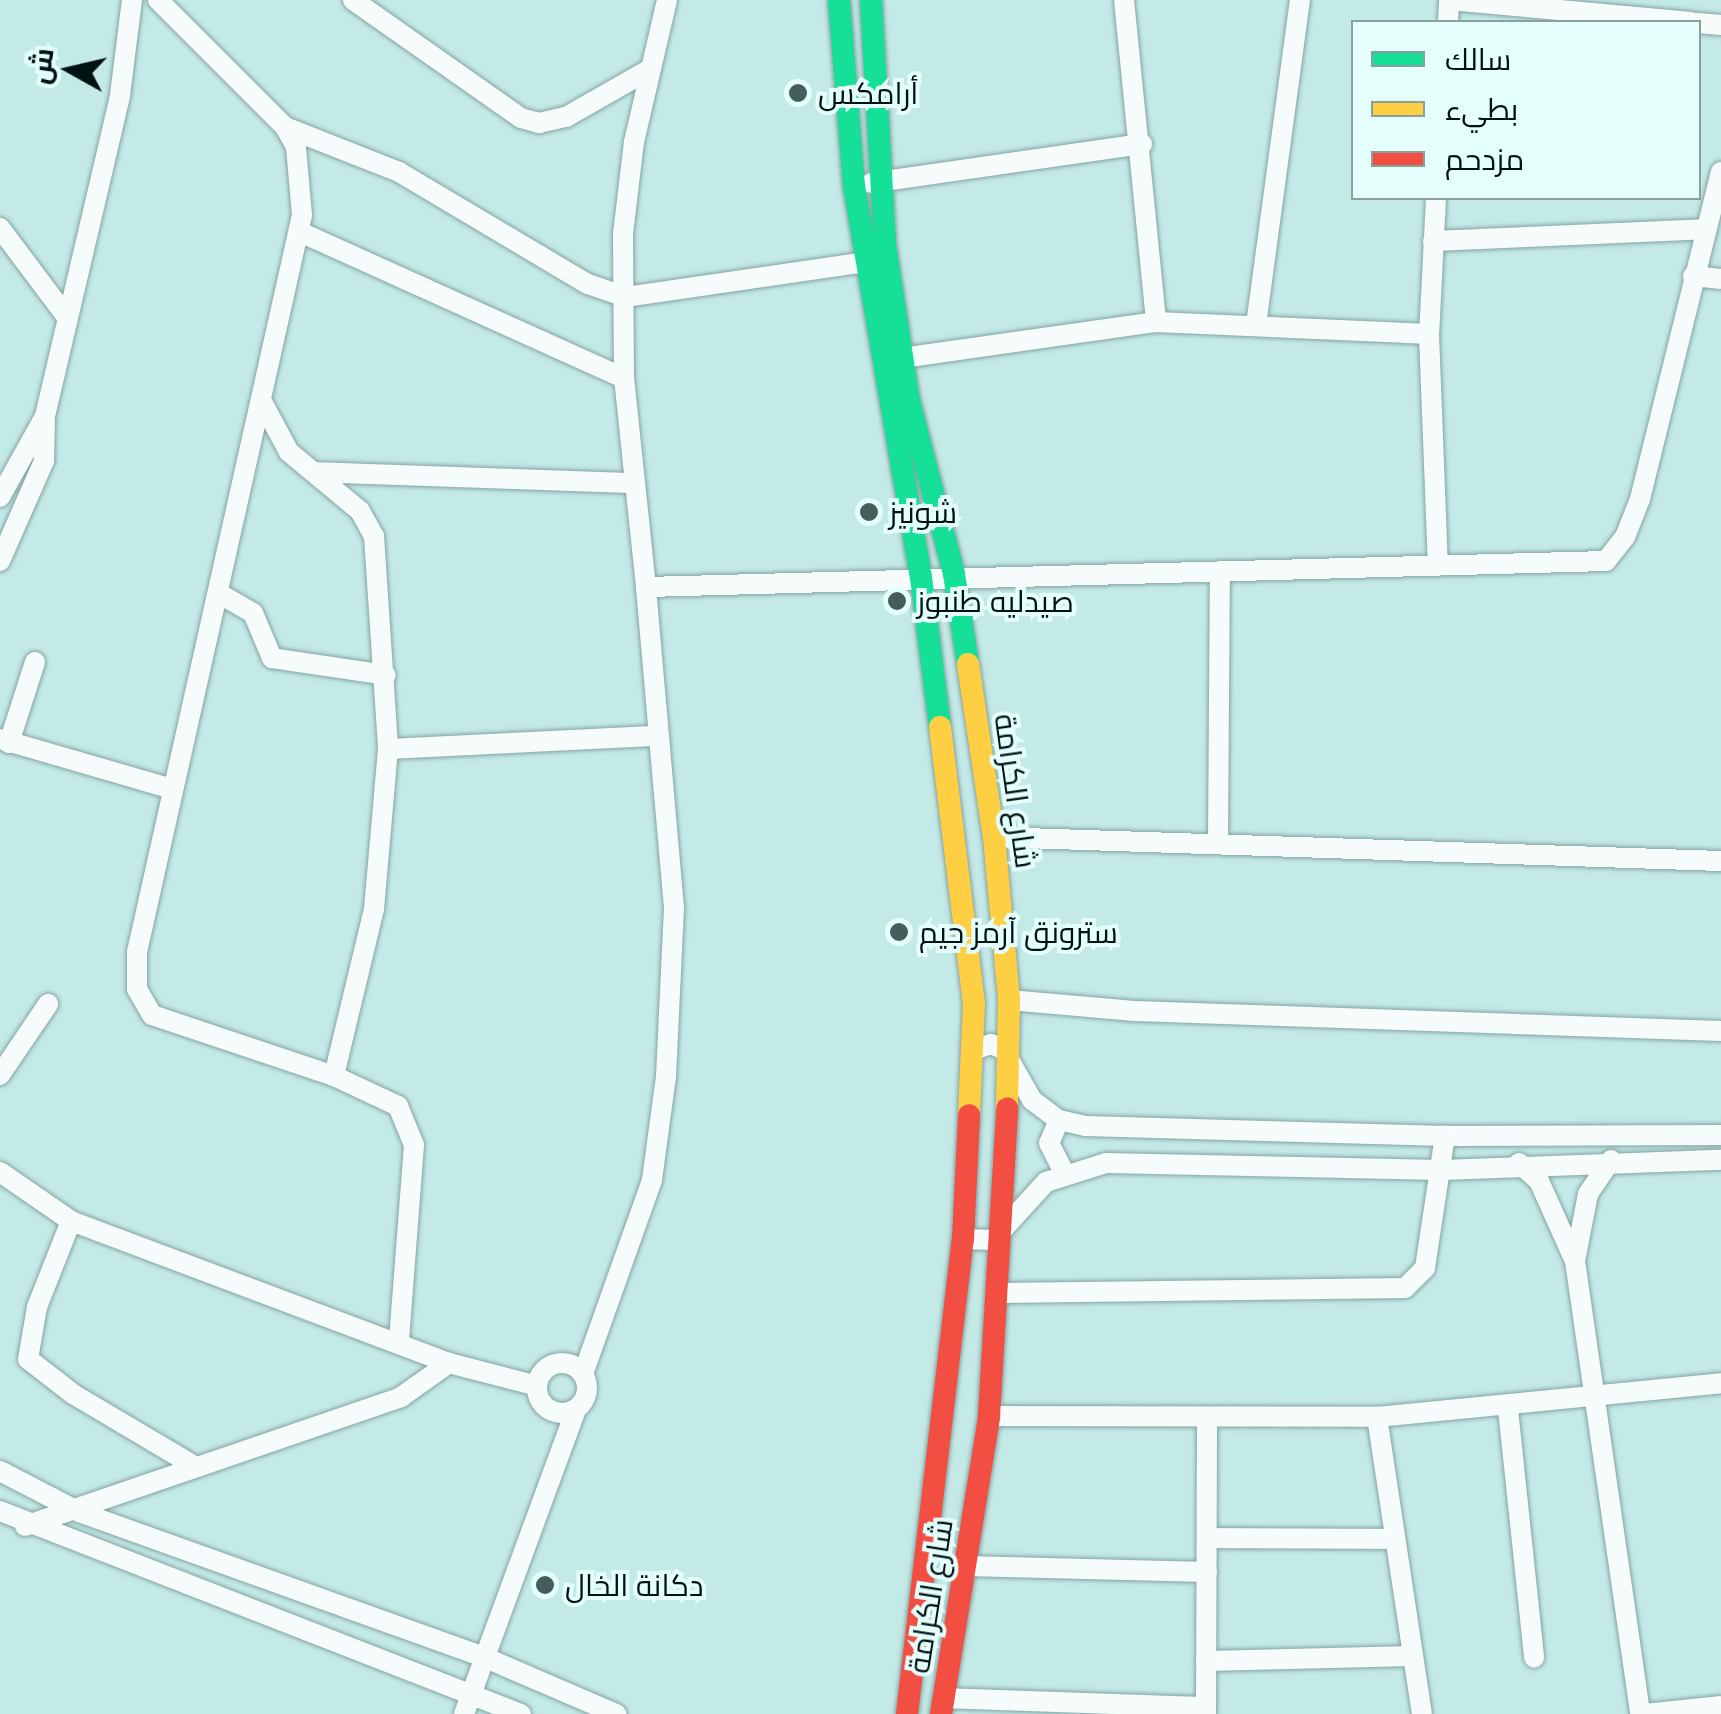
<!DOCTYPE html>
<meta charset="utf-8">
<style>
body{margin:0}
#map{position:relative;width:1721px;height:1714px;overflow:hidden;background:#c4eae8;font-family:"Open Sans",Cairo,sans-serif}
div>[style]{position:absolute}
.roads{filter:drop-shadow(0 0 2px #86a4a3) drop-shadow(0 0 2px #86a4a3)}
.street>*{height:20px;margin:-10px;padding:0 10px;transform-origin:10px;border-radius:10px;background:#f6fcfc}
.street>.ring{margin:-10px;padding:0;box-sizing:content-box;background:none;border:20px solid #f6fcfc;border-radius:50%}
.fast>*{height:22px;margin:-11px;padding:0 11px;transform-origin:11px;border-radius:11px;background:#16e098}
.slow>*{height:22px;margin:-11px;padding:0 11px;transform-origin:11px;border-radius:11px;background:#ffcf43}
.jam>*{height:22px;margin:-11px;padding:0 11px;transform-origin:11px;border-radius:11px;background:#f24e42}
.dots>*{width:28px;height:28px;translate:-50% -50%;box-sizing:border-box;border:5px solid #e4fefc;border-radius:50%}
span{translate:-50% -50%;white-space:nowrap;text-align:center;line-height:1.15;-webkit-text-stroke:8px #e4fefc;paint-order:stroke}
.poi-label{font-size:30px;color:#001211}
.left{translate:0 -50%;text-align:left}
.street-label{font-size:30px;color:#001211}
.legend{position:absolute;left:1351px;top:20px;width:350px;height:180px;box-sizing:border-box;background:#e4fefc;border:2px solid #89a09e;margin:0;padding:12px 18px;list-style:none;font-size:30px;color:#001211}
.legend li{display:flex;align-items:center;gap:20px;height:50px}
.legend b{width:50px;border:2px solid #89a09e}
.north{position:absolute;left:20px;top:20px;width:100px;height:100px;-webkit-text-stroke:8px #e4fefc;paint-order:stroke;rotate:278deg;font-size:28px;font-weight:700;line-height:40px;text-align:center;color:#001211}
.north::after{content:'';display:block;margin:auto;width:35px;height:45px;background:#001211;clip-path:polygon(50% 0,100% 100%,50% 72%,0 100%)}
</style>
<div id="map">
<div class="roads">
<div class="street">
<i style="left:158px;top:0;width:180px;rotate:45deg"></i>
<i style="left:285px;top:127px;width:23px;rotate:61deg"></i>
<i style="left:296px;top:147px;width:68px;rotate:85deg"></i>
<i style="left:302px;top:215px;width:755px;rotate:102.62deg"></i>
<i style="left:137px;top:952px;width:37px;rotate:90deg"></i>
<i style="left:137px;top:989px;width:30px;rotate:60deg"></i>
<i style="left:152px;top:1015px;width:192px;rotate:18.5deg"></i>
<i style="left:334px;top:1076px;width:71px;rotate:25.1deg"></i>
<i style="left:398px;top:1106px;width:42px;rotate:67.7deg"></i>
<i style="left:414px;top:1145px;width:196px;rotate:94.4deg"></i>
<i style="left:353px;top:0;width:205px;rotate:35.1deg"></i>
<i style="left:521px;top:118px;width:19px;rotate:16deg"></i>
<i style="left:539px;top:123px;width:28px;rotate:-13deg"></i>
<i style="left:566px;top:117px;width:97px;rotate:-29.7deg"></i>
<i style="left:1124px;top:0;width:324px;rotate:84.3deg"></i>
<i style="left:1450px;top:0;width:242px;rotate:5.2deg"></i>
<i style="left:1448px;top:22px;width:22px;rotate:-87deg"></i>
<i style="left:1698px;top:23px;width:23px;rotate:5deg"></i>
<i style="left:285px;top:127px;width:123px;rotate:21.5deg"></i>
<i style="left:399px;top:172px;width:220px;rotate:30.7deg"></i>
<i style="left:588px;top:284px;width:40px;rotate:18.9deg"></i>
<i style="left:626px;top:297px;width:242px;rotate:-8.3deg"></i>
<i style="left:871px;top:183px;width:274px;rotate:-8.2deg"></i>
<i style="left:1436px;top:198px;width:136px;rotate:92.9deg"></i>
<i style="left:1429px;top:334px;width:232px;rotate:87.8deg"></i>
<i style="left:0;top:228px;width:110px;rotate:53.1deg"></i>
<i style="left:300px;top:232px;width:355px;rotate:24.3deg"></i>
<i style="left:1433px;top:241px;width:273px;rotate:-2.5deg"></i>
<i style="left:1693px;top:276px;width:28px;rotate:6deg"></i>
<i style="left:1256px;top:325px;width:328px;rotate:-82.3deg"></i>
<i style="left:902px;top:358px;width:257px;rotate:-8.1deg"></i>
<i style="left:1156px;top:322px;width:273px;rotate:2.5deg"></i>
<i style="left:261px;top:400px;width:59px;rotate:61.7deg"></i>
<i style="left:289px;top:452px;width:92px;rotate:39.7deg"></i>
<i style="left:360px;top:511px;width:29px;rotate:61deg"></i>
<i style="left:374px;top:536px;width:213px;rotate:86.2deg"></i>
<i style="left:388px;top:749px;width:161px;rotate:95deg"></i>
<i style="left:374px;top:909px;width:172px;rotate:103.5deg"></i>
<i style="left:314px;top:472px;width:320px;rotate:2deg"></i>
<i style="left:0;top:497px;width:90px;rotate:-60.9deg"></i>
<i style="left:0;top:561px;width:109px;rotate:-66.3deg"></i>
<i style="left:44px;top:461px;width:45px;rotate:-88.7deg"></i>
<i style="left:45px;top:416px;width:330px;rotate:-76.8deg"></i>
<i style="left:120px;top:95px;width:96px;rotate:-82.8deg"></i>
<i style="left:646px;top:587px;width:210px;rotate:-96deg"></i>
<i style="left:624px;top:378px;width:144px;rotate:-90.4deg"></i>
<i style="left:623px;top:234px;width:93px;rotate:-83.2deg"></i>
<i style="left:634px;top:142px;width:146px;rotate:-76.9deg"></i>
<i style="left:218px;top:593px;width:40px;rotate:29.7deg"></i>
<i style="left:253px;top:613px;width:49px;rotate:67.1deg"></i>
<i style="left:272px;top:658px;width:115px;rotate:8.5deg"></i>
<i style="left:0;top:739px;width:179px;rotate:16.2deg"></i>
<i style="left:9px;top:743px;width:85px;rotate:-72.2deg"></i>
<i style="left:388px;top:749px;width:270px;rotate:-2.8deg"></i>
<i style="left:994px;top:837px;width:727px;rotate:1.89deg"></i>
<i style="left:1218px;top:842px;width:271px;rotate:-89.6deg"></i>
<i style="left:1009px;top:1000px;width:126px;rotate:5deg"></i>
<i style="left:1135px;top:1011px;width:586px;rotate:1.95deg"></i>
<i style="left:973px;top:1050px;width:19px;rotate:-18deg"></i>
<i style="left:991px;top:1044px;width:13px;rotate:23deg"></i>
<i style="left:1003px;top:1049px;width:59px;rotate:60.4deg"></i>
<i style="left:1032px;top:1100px;width:34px;rotate:37deg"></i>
<i style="left:1059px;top:1120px;width:27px;rotate:13deg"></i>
<i style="left:1085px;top:1126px;width:360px;rotate:1.6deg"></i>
<i style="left:1445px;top:1136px;width:276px;rotate:-0.2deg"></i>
<i style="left:0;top:1075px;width:86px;rotate:-55.9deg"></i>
<i style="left:1059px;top:1120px;width:25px;rotate:113deg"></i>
<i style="left:1049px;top:1143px;width:33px;rotate:63deg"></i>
<i style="left:1611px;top:1160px;width:41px;rotate:124.1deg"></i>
<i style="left:1588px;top:1194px;width:68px;rotate:101deg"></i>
<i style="left:1575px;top:1261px;width:458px;rotate:81.8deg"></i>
<i style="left:1519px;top:1163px;width:27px;rotate:42deg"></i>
<i style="left:1539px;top:1181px;width:85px;rotate:65.8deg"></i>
<i style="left:0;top:1172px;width:86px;rotate:34.6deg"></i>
<i style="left:71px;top:1221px;width:404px;rotate:20.6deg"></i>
<i style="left:449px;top:1363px;width:91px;rotate:14.6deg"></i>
<i style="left:71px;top:1221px;width:92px;rotate:111.6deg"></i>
<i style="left:37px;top:1307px;width:53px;rotate:99.8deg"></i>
<i style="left:28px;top:1359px;width:57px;rotate:37.9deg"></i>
<i style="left:73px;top:1394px;width:137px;rotate:30.7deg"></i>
<i style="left:963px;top:1239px;width:30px;rotate:2deg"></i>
<i style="left:993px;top:1240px;width:79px;rotate:-47.6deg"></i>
<i style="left:1046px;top:1182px;width:63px;rotate:-17.6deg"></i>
<i style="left:1106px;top:1163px;width:336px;rotate:1.2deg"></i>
<i style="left:1442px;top:1170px;width:279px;rotate:-2.1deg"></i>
<i style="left:1000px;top:1293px;width:405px;rotate:-0.7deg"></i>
<i style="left:1405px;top:1288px;width:28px;rotate:-45deg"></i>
<i style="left:1425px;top:1268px;width:134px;rotate:-81.4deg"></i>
<i class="ring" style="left:537px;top:1363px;width:30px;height:30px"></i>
<i style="left:583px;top:1374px;width:206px;rotate:-70.4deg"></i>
<i style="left:652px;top:1180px;width:104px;rotate:-82.3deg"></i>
<i style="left:666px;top:1077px;width:169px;rotate:-87.3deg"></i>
<i style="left:674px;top:908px;width:322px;rotate:-95deg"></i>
<i style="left:646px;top:587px;width:960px;rotate:-1.55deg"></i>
<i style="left:1606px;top:561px;width:31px;rotate:-52deg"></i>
<i style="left:1625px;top:537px;width:41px;rotate:-68.5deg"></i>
<i style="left:1640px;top:499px;width:337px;rotate:-76.1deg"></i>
<i style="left:1508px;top:1409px;width:250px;rotate:84deg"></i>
<i style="left:989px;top:1416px;width:388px;rotate:0.1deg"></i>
<i style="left:1377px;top:1417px;width:346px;rotate:-5.6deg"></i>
<i style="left:1377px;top:1417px;width:300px;rotate:81.4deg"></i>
<i style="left:0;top:1471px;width:89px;rotate:27.4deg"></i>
<i style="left:79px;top:1512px;width:432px;rotate:19.7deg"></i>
<i style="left:486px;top:1658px;width:142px;rotate:23.3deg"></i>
<i style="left:0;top:1511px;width:559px;rotate:21.29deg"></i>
<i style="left:25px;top:1526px;width:398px;rotate:-18.9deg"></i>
<i style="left:401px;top:1397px;width:59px;rotate:-35.3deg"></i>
<i style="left:1207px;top:1538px;width:188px;rotate:0.3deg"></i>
<i style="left:966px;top:1566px;width:241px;rotate:1.4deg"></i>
<i style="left:1206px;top:1661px;width:207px;rotate:-1.4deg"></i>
<i style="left:944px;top:1698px;width:262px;rotate:2deg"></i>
<i style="left:464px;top:1714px;width:325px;rotate:-69.8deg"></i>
<i style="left:1206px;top:1714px;width:294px;rotate:-89.8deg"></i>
<i style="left:1645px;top:1714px;width:76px;rotate:-6deg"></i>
</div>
<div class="fast">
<i style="left:839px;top:0;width:187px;rotate:85.4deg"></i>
<i style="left:854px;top:186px;width:397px;rotate:80.3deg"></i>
<i style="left:921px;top:577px;width:151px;rotate:82.8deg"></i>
<i style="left:871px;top:0;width:245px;rotate:86.7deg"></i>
<i style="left:885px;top:245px;width:158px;rotate:81.3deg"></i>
<i style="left:909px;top:401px;width:179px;rotate:75.4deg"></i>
<i style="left:954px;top:574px;width:91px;rotate:81.2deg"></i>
</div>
<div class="slow">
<i style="left:968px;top:664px;width:175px;rotate:81.5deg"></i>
<i style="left:994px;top:837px;width:164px;rotate:84.7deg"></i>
<i style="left:1009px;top:1000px;width:109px;rotate:91.1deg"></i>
<i style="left:940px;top:727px;width:278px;rotate:83deg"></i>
<i style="left:974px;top:1003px;width:112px;rotate:92.6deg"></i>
</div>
<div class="jam">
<i style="left:907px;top:1714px;width:478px;rotate:-83.3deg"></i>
<i style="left:963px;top:1239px;width:124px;rotate:-87.2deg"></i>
<i style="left:941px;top:1714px;width:302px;rotate:-80.8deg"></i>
<i style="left:989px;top:1416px;width:308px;rotate:-86.6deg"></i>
</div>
</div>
<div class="dots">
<i style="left:798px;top:93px;background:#455e5c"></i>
<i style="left:869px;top:512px;background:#455e5c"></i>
<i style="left:897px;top:601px;background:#455e5c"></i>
<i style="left:899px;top:932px;background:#455e5c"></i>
<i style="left:545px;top:1585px;background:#455e5c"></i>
</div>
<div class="poi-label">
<span class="left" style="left:818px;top:93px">أرامكس</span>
<span class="left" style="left:889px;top:512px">شونيز</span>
<span class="left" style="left:917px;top:601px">صيدليه طنبوز</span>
<span class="left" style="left:919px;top:932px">سترونق آرمز جيم</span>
<span class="left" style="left:565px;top:1585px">دكانة الخال</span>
</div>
<div class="street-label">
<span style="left:1016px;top:791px;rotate:82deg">شارع الكرامة</span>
<span style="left:930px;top:1596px;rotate:-81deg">شارع الكرامة</span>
</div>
<ul class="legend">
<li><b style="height:12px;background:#16e098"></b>سالك</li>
<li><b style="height:12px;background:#ffcf43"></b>بطيء</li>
<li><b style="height:12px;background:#f24e42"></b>مزدحم</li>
</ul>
<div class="north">ش</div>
</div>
